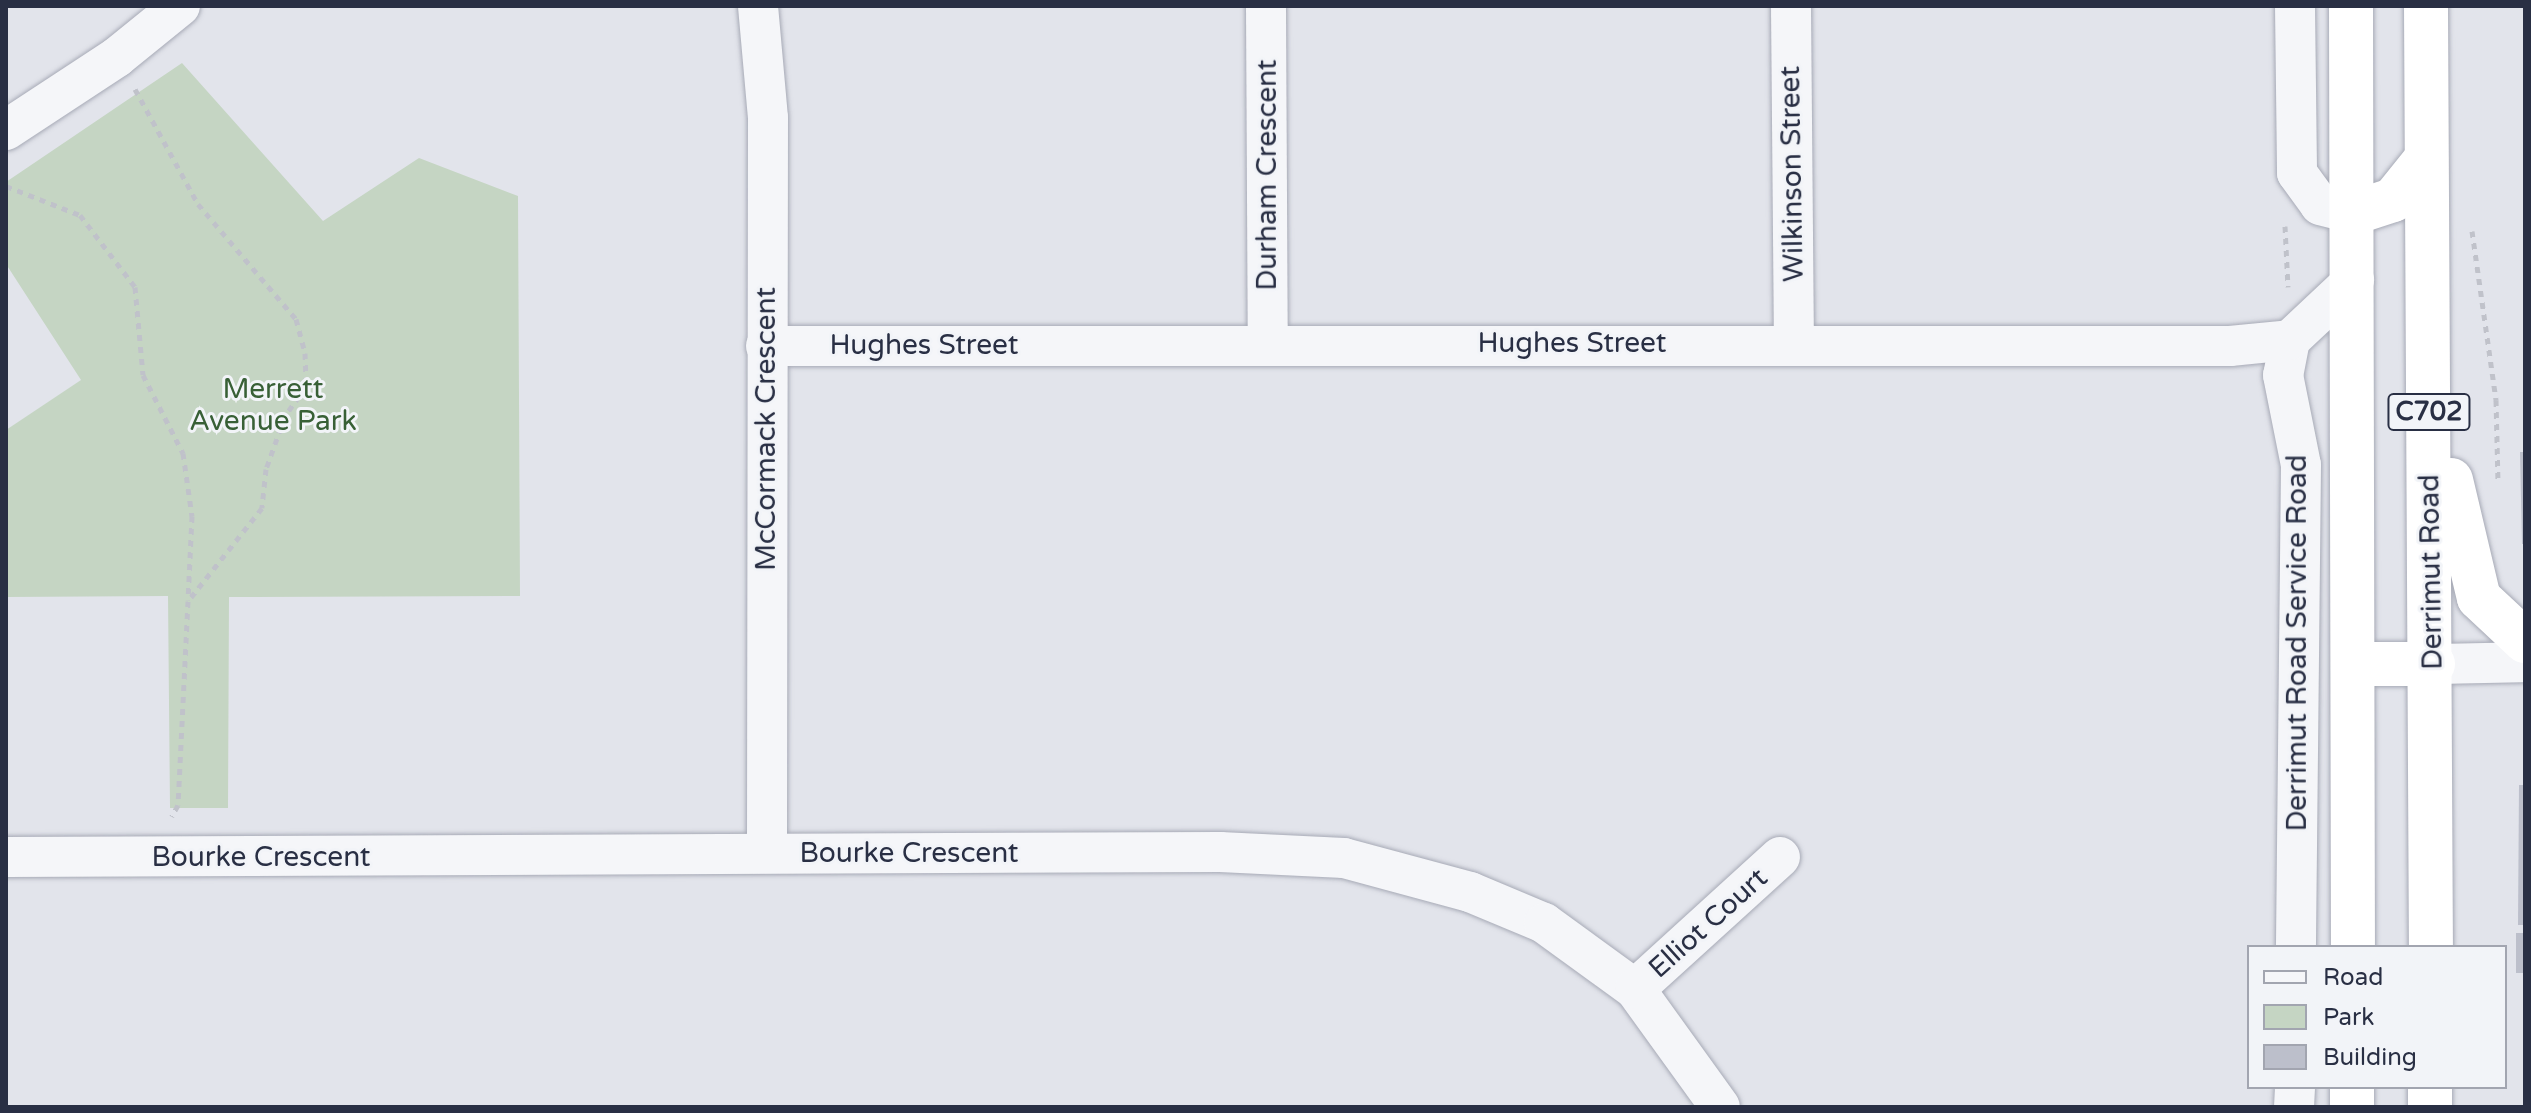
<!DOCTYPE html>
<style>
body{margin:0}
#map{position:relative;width:2531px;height:1113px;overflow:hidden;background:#e2e4eb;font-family:"Varela Round",sans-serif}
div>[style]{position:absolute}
.green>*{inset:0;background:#c5d5c3}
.building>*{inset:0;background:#bcbfcb;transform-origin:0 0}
.path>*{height:5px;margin-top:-2.5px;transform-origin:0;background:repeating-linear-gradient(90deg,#c0c2ca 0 6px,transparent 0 12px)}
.roads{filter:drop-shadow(0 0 2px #a7aab6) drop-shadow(0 0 2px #a7aab6)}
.minor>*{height:40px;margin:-20px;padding:0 20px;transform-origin:20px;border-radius:20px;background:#f5f6f9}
.highway>*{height:44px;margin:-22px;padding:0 22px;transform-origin:22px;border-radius:22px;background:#fff}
span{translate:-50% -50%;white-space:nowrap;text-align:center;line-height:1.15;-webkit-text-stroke:6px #f2f4f8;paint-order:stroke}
.shield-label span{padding:2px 6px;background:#f2f4f8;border:2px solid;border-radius:6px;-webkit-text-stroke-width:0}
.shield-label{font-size:26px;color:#292f44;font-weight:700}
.street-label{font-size:28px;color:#292f44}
.park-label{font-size:28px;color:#386036}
.frame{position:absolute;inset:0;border:8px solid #292f44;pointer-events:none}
.legend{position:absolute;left:2247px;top:945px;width:260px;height:144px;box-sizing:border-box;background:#f2f4f8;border:2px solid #a2a5b0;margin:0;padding:10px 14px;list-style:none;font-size:24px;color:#292f44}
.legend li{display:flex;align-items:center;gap:16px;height:40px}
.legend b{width:40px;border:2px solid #a2a5b0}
</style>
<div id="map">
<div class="green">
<i style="clip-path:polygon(182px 63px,323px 221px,419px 158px,518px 196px,520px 596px,229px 597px,228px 808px,170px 808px,168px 596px,6px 597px,6px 430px,81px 380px,6px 264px,6px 182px)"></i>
</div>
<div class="building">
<i style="clip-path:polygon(2520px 452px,2525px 452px,2525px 544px,2522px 544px)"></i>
<i style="clip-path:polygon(2519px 785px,2525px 785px,2525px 925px,2518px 925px)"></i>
<i style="left:2516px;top:933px;width:9px;height:40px"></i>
</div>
<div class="path">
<i style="left:135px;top:89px;width:131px;rotate:61.3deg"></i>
<i style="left:198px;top:204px;width:151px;rotate:49.6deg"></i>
<i style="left:296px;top:319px;width:35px;rotate:75deg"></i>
<i style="left:305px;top:353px;width:33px;rotate:88deg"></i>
<i style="left:306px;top:386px;width:37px;rotate:125deg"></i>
<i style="left:285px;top:416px;width:56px;rotate:109.7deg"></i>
<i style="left:266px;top:469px;width:39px;rotate:96deg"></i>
<i style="left:262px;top:508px;width:119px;rotate:128.5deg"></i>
<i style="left:188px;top:601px;width:204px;rotate:92.8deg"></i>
<i style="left:178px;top:805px;width:13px;rotate:119deg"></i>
<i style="left:6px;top:186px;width:79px;rotate:21.4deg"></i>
<i style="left:80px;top:215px;width:91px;rotate:52.6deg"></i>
<i style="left:135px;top:287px;width:88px;rotate:84.8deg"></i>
<i style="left:143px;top:375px;width:88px;rotate:62.9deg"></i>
<i style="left:183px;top:453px;width:64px;rotate:81.9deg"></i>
<i style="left:192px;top:516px;width:84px;rotate:92.7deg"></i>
<i style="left:2285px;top:226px;width:61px;rotate:87.2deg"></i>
<i style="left:2472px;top:231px;width:171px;rotate:81.9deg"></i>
<i style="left:2496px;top:400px;width:83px;rotate:88.6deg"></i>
</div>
<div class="roads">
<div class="minor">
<i style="left:758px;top:6px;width:112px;rotate:84.9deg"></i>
<i style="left:768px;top:118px;width:735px;rotate:90.08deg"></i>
<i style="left:1266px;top:6px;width:338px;rotate:89.7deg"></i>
<i style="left:1791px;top:6px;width:336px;rotate:89.5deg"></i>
<i style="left:2295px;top:6px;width:167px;rotate:89.3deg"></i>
<i style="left:2297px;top:173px;width:39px;rotate:54deg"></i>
<i style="left:2320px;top:205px;width:34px;rotate:14deg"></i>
<i style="left:6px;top:130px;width:133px;rotate:-33.3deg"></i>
<i style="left:117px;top:57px;width:81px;rotate:-39deg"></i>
<i style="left:2290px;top:340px;width:36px;rotate:101deg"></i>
<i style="left:2283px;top:375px;width:92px;rotate:78.7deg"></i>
<i style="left:2301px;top:465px;width:482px;rotate:90.6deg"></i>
<i style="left:766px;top:346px;width:1464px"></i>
<i style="left:2230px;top:346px;width:60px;rotate:-5.7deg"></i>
<i style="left:2290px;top:340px;width:88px;rotate:-43.2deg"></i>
<i style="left:2433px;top:664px;width:92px;rotate:-1.2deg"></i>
<i style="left:6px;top:857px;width:1214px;rotate:-0.24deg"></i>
<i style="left:1220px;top:852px;width:124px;rotate:2.8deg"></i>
<i style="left:1344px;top:858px;width:131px;rotate:15.1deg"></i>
<i style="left:1470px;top:892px;width:80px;rotate:22.7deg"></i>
<i style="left:1544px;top:923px;width:112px;rotate:36deg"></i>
<i style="left:1635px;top:989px;width:145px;rotate:54.2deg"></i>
<i style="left:1635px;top:989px;width:196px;rotate:-42.3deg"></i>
<i style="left:2294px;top:1107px;width:20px;rotate:-87deg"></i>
</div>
<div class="highway">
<i style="left:2351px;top:6px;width:941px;rotate:89.88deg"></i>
<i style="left:2426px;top:6px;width:941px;rotate:89.7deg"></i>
<i style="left:2353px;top:213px;width:42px;rotate:-18deg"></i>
<i style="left:2393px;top:200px;width:53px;rotate:-51.2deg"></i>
<i style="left:2451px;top:480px;width:121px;rotate:76.7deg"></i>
<i style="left:2479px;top:598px;width:63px;rotate:43.1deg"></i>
<i style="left:2356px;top:664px;width:77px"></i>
<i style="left:2352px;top:1107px;width:20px;rotate:-90deg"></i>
<i style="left:2430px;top:1107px;width:20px;rotate:-90deg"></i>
</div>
</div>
<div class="shield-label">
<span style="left:2429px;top:412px">C702</span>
</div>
<div class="street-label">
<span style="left:1792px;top:174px;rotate:-91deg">Wilkinson Street</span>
<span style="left:1267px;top:175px;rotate:-90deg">Durham Crescent</span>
<span style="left:1572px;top:343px">Hughes Street</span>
<span style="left:924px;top:345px">Hughes Street</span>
<span style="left:766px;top:429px;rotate:-90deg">McCormack Crescent</span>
<span style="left:2431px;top:572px;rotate:-91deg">Derrimut Road</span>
<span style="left:2297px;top:643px;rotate:-90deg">Derrimut Road Service Road</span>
<span style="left:909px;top:853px">Bourke Crescent</span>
<span style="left:261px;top:857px">Bourke Crescent</span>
<span style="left:1708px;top:923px;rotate:-42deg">Elliot Court</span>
</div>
<div class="park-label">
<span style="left:273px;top:405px">Merrett<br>Avenue Park</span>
</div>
<div class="frame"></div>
<ul class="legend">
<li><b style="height:10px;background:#f5f6f9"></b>Road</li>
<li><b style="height:22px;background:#c5d5c3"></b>Park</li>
<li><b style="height:22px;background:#bcbfcb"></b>Building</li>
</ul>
</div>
